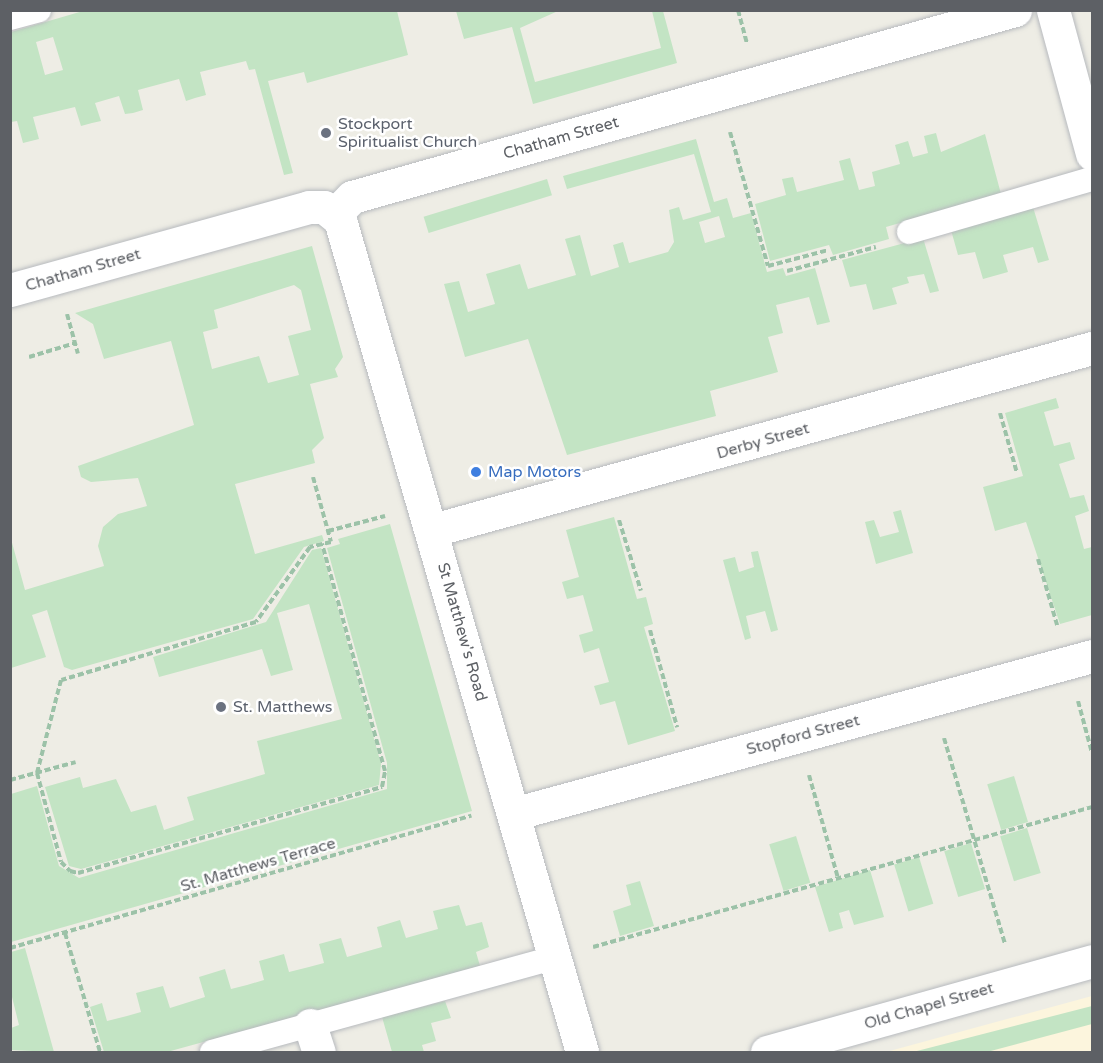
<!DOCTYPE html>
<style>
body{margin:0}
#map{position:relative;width:1103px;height:1063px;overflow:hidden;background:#eeede5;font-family:"Varela Round",sans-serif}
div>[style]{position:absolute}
.commercial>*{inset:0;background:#fcf5dd}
.green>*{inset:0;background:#c3e4c4;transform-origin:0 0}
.path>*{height:4px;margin-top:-2px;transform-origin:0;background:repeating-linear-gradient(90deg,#9cc2a8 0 6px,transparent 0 9px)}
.roads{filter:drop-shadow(0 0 2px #b7babe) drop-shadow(0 0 2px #b7babe)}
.lane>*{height:24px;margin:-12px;padding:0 12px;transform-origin:12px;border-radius:12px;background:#fff}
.street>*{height:33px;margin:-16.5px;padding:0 16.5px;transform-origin:16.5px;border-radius:16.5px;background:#fff}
.dots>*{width:16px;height:16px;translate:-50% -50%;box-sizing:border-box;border:3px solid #fff;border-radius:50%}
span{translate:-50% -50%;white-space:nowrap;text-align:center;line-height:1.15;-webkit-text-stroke:5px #fff;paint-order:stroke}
.worship-label{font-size:16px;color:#5b616d}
.left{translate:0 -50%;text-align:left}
.street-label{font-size:16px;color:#5d6065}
.shop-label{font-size:16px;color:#366cbe}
.frame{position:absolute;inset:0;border:12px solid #5d6065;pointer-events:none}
</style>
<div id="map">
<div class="commercial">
<i style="clip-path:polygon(1092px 996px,1092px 1052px,886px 1052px)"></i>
</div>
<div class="green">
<i style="clip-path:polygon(evenodd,83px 11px,397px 11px,408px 55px,307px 83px,304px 72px,268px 81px,293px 173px,284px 175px,255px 69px,249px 70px,246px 61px,200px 72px,206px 95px,195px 98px,186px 101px,179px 79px,138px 90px,143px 110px,133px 113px,125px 114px,119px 96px,95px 103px,101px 121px,92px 123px,81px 126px,75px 107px,33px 117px,39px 139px,23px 143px,17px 121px,11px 122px,11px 32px,83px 11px,53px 37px,63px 70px,45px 75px,36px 42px,53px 37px)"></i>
<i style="clip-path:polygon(456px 11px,558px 11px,520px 28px,535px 82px,661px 48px,652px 11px,663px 11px,677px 63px,533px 104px,512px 27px,464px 39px)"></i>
<i style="clip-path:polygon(936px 133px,941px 152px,985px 134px,1001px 194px,886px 227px,889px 239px,833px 255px,829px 245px,770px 261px,755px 204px,786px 195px,782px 179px,793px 177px,797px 192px,844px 180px,839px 161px,850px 158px,859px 190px,875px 186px,872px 172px,900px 164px,895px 145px,908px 141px,913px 157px,928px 153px,924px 136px)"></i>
<i style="clip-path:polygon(evenodd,696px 139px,714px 202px,727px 198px,733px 218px,751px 213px,767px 272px,783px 268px,786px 276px,815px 268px,830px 322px,817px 325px,809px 297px,776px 305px,783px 333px,768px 337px,778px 372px,710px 391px,716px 416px,567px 455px,528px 339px,465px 357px,444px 284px,459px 281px,468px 312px,495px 304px,486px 274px,520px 264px,528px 289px,576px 275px,565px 239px,580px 235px,591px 276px,619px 267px,613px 245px,623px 242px,629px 263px,668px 252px,674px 242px,669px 210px,679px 207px,683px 220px,711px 212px,694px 154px,567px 189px,563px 176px,696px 139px,719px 216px,725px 237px,705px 243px,699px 222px,719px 216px)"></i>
<i style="left:547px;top:179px;width:17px;height:129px;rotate:73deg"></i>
<i style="clip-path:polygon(1033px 207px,1049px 260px,1038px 263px,1033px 247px,1003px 255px,1008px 272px,983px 279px,975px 252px,958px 255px,951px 230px)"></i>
<i style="clip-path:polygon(923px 238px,939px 291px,930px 293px,924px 274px,907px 277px,909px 283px,892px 288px,897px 304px,873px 310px,866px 284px,850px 287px,842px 260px)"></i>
<i style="clip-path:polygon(evenodd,312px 246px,343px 357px,335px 369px,338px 377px,310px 384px,324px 438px,312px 450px,315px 463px,235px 484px,255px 554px,322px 535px,324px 541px,304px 547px,253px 619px,72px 670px,64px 667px,47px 610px,32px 615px,46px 657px,11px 668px,11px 539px,25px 590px,104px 566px,98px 546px,103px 527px,118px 514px,147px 506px,138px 478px,91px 482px,81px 477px,78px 466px,194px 425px,171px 341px,104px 359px,93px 324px,75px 313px,312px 246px,294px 285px,301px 290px,311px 330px,288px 336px,299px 375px,268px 383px,259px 356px,212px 369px,203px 332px,218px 328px,214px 310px,294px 285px)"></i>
<i style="clip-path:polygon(1056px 398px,1059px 408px,1044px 412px,1054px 446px,1070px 442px,1075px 459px,1059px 464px,1070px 498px,1084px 495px,1089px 511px,1075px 516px,1084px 549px,1092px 547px,1092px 615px,1060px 624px,1026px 522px,995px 531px,983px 487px,1023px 476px,1005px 413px)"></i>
<i style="clip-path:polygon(901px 510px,913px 553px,876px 564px,865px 522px,874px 520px,880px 537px,899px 532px,893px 512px)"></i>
<i style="clip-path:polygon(614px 517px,637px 599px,646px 597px,653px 624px,644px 627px,675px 731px,628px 745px,615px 701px,600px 705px,594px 686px,609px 682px,599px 648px,584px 653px,579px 635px,593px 631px,583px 595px,567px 599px,562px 582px,579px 577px,566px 530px)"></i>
<i style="clip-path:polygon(390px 524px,472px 811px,11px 942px,11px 794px,37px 786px,59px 866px,79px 878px,387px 789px,387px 763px,327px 548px,340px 544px,338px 539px)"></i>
<i style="clip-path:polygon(321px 548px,381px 764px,379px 785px,81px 869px,69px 866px,45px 787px,80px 777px,83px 788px,116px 779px,131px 812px,156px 805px,164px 830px,194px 820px,187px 797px,265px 774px,257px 741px,342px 719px,309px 604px,277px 613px,293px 670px,271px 676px,262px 649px,159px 677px,153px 657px,266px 622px,312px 550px)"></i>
<i style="clip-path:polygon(758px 551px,778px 630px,771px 632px,765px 611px,746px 616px,751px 638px,745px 640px,723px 560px,735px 557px,739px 572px,754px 567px,751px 552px)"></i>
<i style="left:1014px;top:776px;width:48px;height:28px;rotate:73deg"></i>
<i style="left:1027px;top:828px;width:47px;height:28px;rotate:73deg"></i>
<i style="left:796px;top:836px;width:49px;height:28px;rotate:73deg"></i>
<i style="left:971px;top:843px;width:48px;height:28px;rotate:73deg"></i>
<i style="left:919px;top:857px;width:49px;height:26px;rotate:73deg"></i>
<i style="clip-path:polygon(870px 870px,884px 917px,854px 925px,849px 910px,839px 913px,843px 928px,829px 932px,815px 887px)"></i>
<i style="clip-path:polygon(640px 881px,654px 926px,620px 936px,613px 911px,631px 905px,626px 885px)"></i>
<i style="clip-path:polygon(459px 905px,466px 926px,482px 922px,489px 947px,476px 952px,480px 966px,167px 1052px,104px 1052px,90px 1007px,102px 1003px,107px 1021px,127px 1016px,141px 1012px,136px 993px,163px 986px,170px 1008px,205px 997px,199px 977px,225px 969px,231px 989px,247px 985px,264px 980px,259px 961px,284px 954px,289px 972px,309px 967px,324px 963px,319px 944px,341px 938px,347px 957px,382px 947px,377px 927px,400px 920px,406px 938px,438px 929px,433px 911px)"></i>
<i style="clip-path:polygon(25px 948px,47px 1027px,54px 1052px,11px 1050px,11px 1028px,19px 1025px,11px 993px,11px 952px)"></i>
<i style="clip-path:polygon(445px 1001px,451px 1018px,431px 1023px,436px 1041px,422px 1045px,424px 1052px,392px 1052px,382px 1017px)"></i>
<i style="clip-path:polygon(1092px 1006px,1092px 1024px,987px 1052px,913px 1052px)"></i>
</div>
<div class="path">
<i style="left:738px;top:10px;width:35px;rotate:75deg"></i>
<i style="left:730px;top:132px;width:139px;rotate:74.2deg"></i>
<i style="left:768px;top:266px;width:62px;rotate:-14.9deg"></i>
<i style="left:787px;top:271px;width:92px;rotate:-15.1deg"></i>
<i style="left:67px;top:314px;width:41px;rotate:74.6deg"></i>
<i style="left:29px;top:357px;width:48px;rotate:-16.9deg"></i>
<i style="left:1000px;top:413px;width:62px;rotate:74.2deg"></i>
<i style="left:313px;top:477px;width:67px;rotate:74.5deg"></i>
<i style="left:331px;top:542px;width:22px;rotate:167deg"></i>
<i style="left:310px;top:547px;width:92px;rotate:125.8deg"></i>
<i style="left:256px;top:622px;width:203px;rotate:163.4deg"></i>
<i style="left:61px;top:680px;width:96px;rotate:104.5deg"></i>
<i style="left:37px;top:773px;width:92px;rotate:74.9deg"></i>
<i style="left:61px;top:862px;width:13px;rotate:45deg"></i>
<i style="left:70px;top:871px;width:8px;rotate:14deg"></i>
<i style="left:78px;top:873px;width:316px;rotate:-15.8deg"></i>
<i style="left:382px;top:787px;width:16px;rotate:-79deg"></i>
<i style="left:385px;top:771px;width:236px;rotate:-105.5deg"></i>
<i style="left:619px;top:520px;width:74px;rotate:72.8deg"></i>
<i style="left:328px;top:531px;width:59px;rotate:-14.7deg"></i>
<i style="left:1038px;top:559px;width:69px;rotate:73.9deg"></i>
<i style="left:650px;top:630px;width:101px;rotate:74.4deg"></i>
<i style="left:1078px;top:701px;width:54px;rotate:74.9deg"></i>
<i style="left:944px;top:738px;width:215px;rotate:73.5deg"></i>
<i style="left:809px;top:775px;width:107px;rotate:74.3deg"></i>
<i style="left:10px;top:780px;width:68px;rotate:-15.3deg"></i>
<i style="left:65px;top:933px;width:124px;rotate:73.6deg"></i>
<i style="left:593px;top:947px;width:518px;rotate:-15.67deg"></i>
<i style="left:10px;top:948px;width:480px;rotate:-16deg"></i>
</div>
<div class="roads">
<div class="lane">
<i style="left:10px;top:18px;width:30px;rotate:-15deg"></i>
<i style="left:909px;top:232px;width:191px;rotate:-16.2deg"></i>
<i style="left:212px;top:1052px;width:355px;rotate:-15.4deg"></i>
</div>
<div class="street">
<i style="left:1053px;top:10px;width:149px;rotate:74.8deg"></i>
<i style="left:335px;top:214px;width:24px;rotate:-45deg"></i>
<i style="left:352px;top:197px;width:689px;rotate:-15.75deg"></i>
<i style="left:10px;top:290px;width:310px;rotate:-15.5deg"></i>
<i style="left:309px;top:207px;width:15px"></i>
<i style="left:324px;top:207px;width:21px;rotate:39deg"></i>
<i style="left:340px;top:220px;width:866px;rotate:73.78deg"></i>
<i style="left:433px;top:530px;width:684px;rotate:-15.44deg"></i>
<i style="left:513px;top:814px;width:600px;rotate:-15.26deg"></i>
<i style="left:310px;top:1025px;width:28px;rotate:72deg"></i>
<i style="left:767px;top:1052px;width:337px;rotate:-15.6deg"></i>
</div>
</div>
<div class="dots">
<i style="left:326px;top:133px;background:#6b7280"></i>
<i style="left:476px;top:472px;background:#3f7fe0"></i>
<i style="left:221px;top:707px;background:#6b7280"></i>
</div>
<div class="worship-label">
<span class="left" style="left:338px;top:133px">Stockport<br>Spiritualist Church</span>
<span class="left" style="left:233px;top:707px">St. Matthews</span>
</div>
<div class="street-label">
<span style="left:561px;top:138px;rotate:-16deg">Chatham Street</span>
<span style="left:83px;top:270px;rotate:-16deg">Chatham Street</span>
<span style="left:763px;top:441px;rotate:-16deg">Derby Street</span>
<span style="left:462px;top:632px;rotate:74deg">St Matthew's Road</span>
<span style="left:803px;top:735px;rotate:-15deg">Stopford Street</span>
<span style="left:258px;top:865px;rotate:-16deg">St. Matthews Terrace</span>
<span style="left:929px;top:1006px;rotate:-16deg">Old Chapel Street</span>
</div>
<div class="shop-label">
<span class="left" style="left:488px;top:472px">Map Motors</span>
</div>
<div class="frame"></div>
</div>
